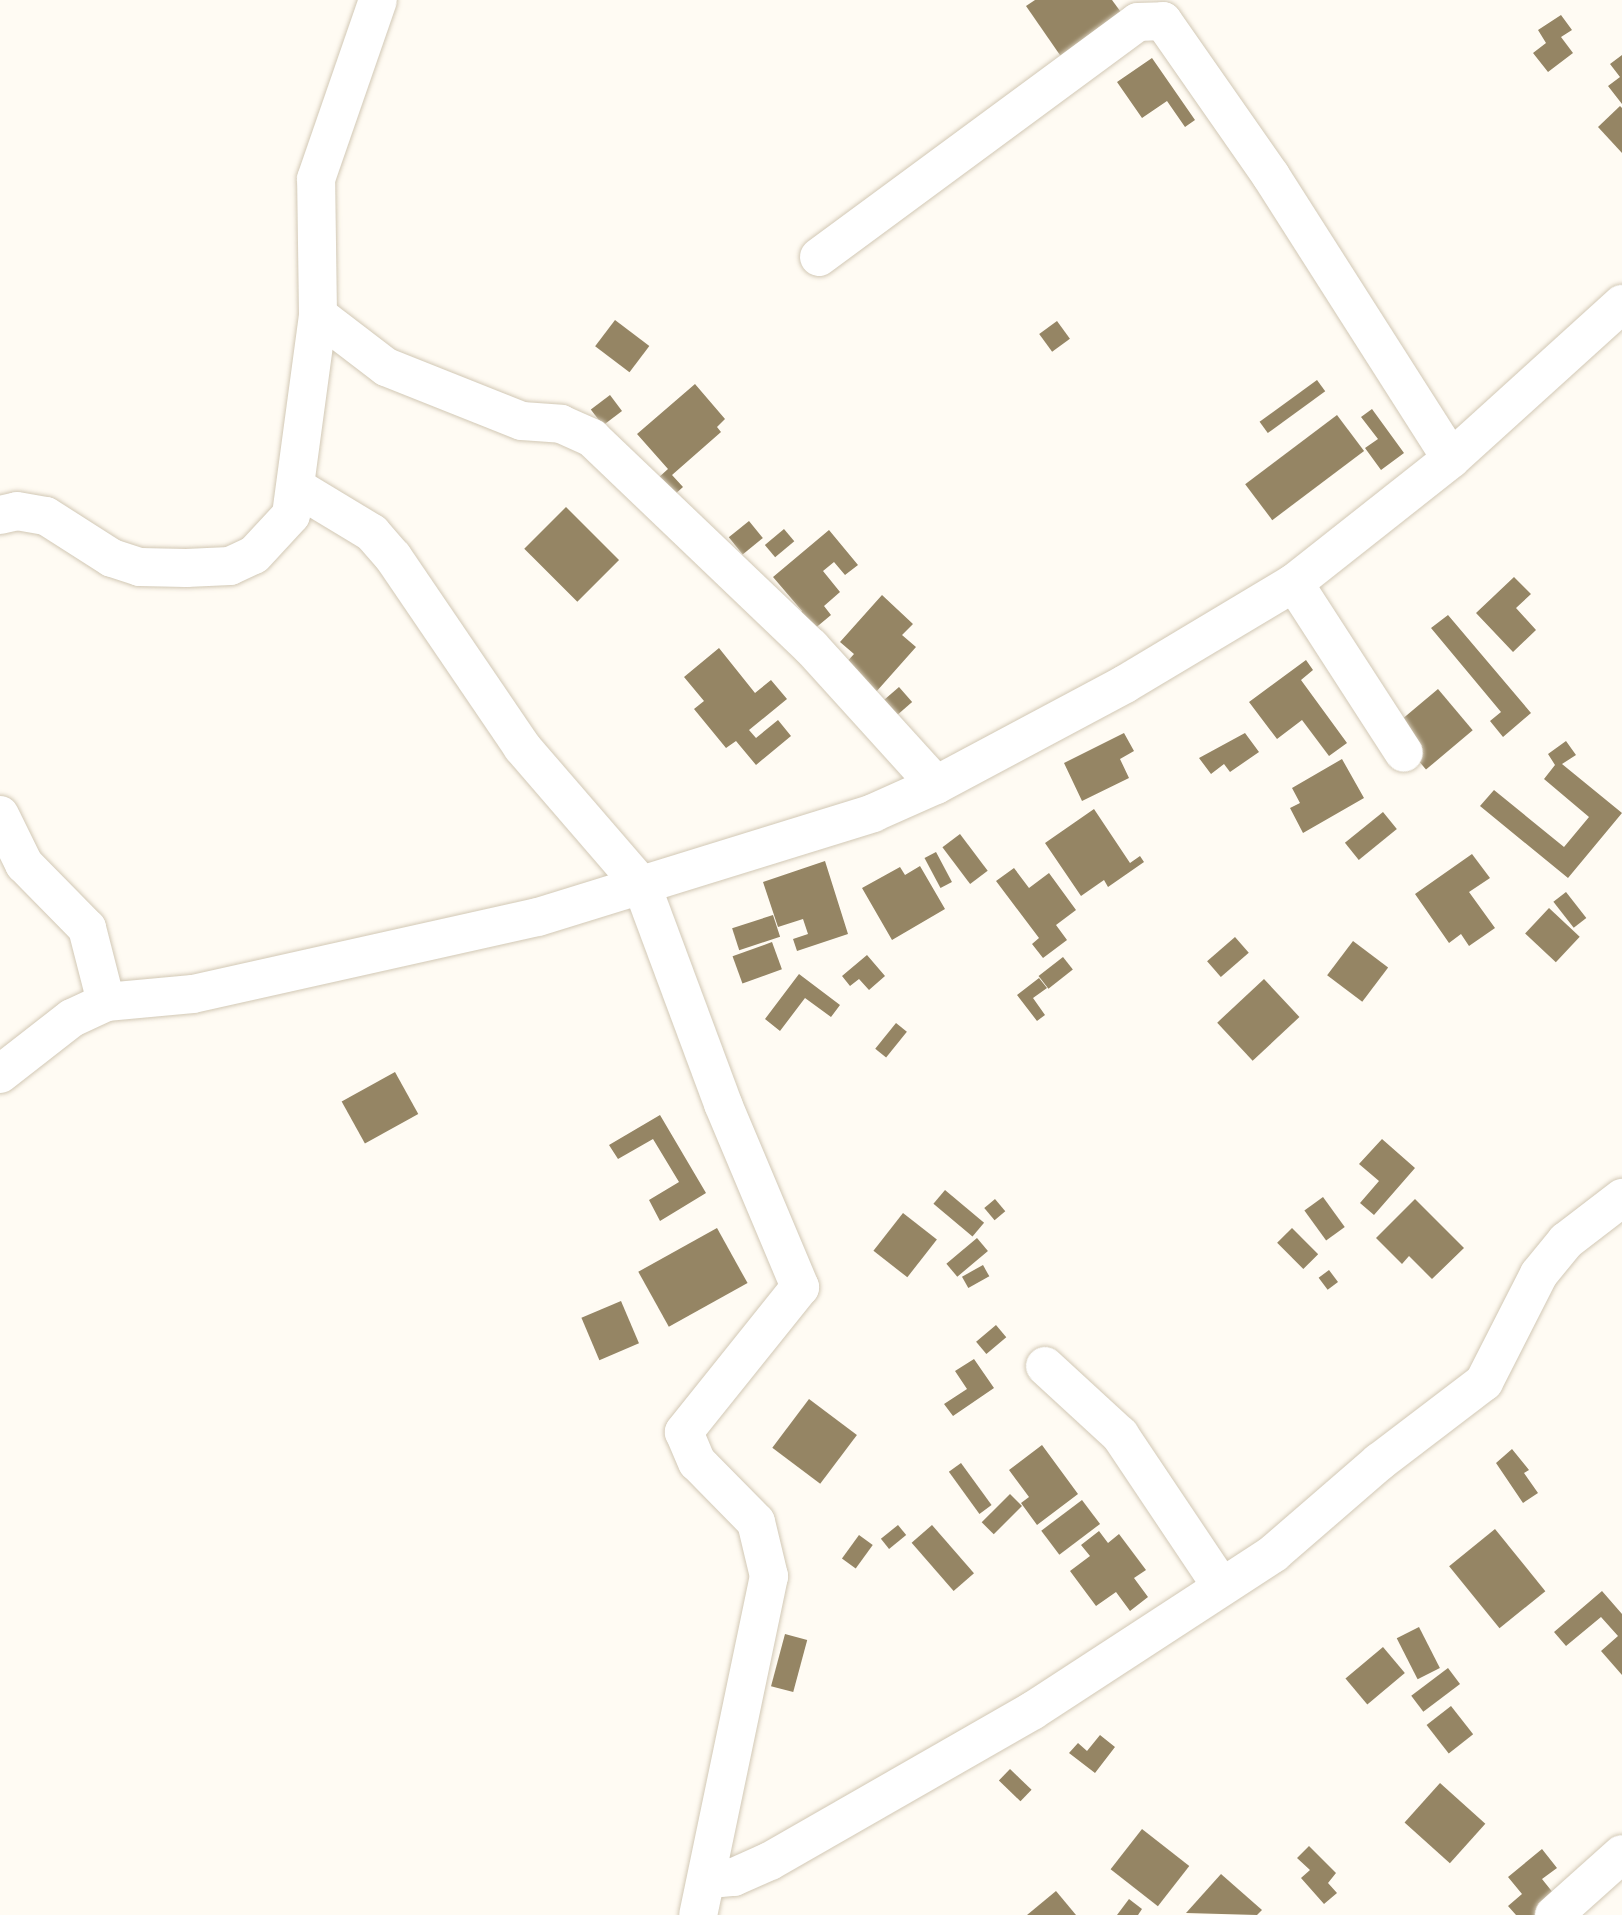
<!DOCTYPE html>
<style>
body{margin:0}
#map{position:relative;width:1622px;height:1915px;overflow:hidden;background:#fffbf3;font-family:"Source Serif 4",serif}
div>[style]{position:absolute}
.building>*{inset:0;background:#958564;transform-origin:0 0}
.roads{filter:drop-shadow(0 0 2px #d2c8b5) drop-shadow(0 0 2px #d2c8b5)}
.street>*{height:38px;margin:-19px;padding:0 19px;transform-origin:19px;border-radius:19px;background:#fff}
span{translate:-50% -50%;white-space:nowrap;text-align:center;line-height:1.15;-webkit-text-stroke:6px #fffbf3;paint-order:stroke}
</style>
<div id="map">
<div class="building">
<i style="clip-path:polygon(1035px 0,1112px 0,1123px 15px,1062px 58px,1026px 6px)"></i>
<i style="clip-path:polygon(1561px 15px,1572px 30px,1561px 37px,1573px 53px,1548px 72px,1533px 53px,1546px 43px,1538px 30px)"></i>
<i style="clip-path:polygon(1622px 55px,1622px 104px,1608px 86px,1620px 77px,1610px 64px)"></i>
<i style="clip-path:polygon(1152px 58px,1195px 120px,1185px 127px,1167px 101px,1142px 118px,1117px 82px)"></i>
<i style="clip-path:polygon(1620px 106px,1622px 108px,1622px 153px,1598px 127px)"></i>
<i style="left:615px;top:320px;width:43px;height:33px;rotate:37deg"></i>
<i style="left:1057px;top:321px;width:22px;height:22px;rotate:54deg"></i>
<i style="left:1317px;top:380px;width:14px;height:71px;rotate:54deg"></i>
<i style="clip-path:polygon(695px 384px,725px 419px,717px 427px,721px 432px,672px 475px,683px 487px,662px 506px,647px 488px,668px 469px,637px 434px)"></i>
<i style="left:610px;top:395px;width:20px;height:24px;rotate:53deg"></i>
<i style="clip-path:polygon(1372px 409px,1404px 453px,1381px 470px,1365px 448px,1378px 439px,1361px 417px)"></i>
<i style="left:1337px;top:415px;width:45px;height:115px;rotate:53deg"></i>
<i style="left:566px;top:507px;width:75px;height:59px;rotate:45deg"></i>
<i style="left:749px;top:521px;width:22px;height:26px;rotate:51deg"></i>
<i style="left:784px;top:529px;width:16px;height:25px;rotate:50deg"></i>
<i style="clip-path:polygon(829px 530px,858px 565px,845px 575px,834px 562px,823px 571px,840px 592px,824px 606px,831px 615px,807px 635px,793px 619px,802px 611px,773px 577px)"></i>
<i style="clip-path:polygon(1514px 577px,1531px 594px,1516px 608px,1536px 630px,1513px 652px,1476px 613px)"></i>
<i style="clip-path:polygon(882px 595px,913px 624px,902px 635px,916px 647px,876px 692px,845px 664px,854px 654px,840px 642px)"></i>
<i style="clip-path:polygon(1448px 615px,1531px 713px,1503px 737px,1490px 721px,1501px 712px,1431px 628px)"></i>
<i style="clip-path:polygon(719px 648px,755px 693px,771px 680px,787px 699px,749px 730px,756px 738px,778px 720px,791px 736px,756px 765px,736px 741px,726px 748px,694px 709px,704px 701px,684px 677px)"></i>
<i style="clip-path:polygon(1306px 660px,1313px 670px,1301px 680px,1347px 743px,1329px 756px,1302px 720px,1277px 739px,1249px 702px)"></i>
<i style="left:899px;top:687px;width:20px;height:36px;rotate:49deg"></i>
<i style="left:1438px;top:689px;width:54px;height:61px;rotate:50deg"></i>
<i style="clip-path:polygon(1124px 733px,1134px 751px,1120px 759px,1129px 778px,1082px 801px,1064px 763px)"></i>
<i style="clip-path:polygon(1245px 733px,1259px 752px,1230px 772px,1224px 764px,1211px 774px,1199px 758px)"></i>
<i style="clip-path:polygon(1566px 741px,1576px 755px,1562px 764px,1622px 813px,1568px 878px,1480px 806px,1494px 790px,1564px 847px,1589px 817px,1544px 779px,1555px 765px,1548px 754px)"></i>
<i style="clip-path:polygon(1342px 759px,1364px 798px,1303px 833px,1290px 808px,1300px 803px,1292px 788px)"></i>
<i style="clip-path:polygon(1094px 809px,1130px 863px,1140px 856px,1144px 862px,1108px 887px,1104px 880px,1081px 896px,1045px 843px)"></i>
<i style="left:1383px;top:812px;width:22px;height:49px;rotate:51deg"></i>
<i style="left:960px;top:834px;width:46px;height:22px;rotate:53deg"></i>
<i style="left:936px;top:852px;width:34px;height:13px;rotate:62deg"></i>
<i style="clip-path:polygon(1472px 854px,1490px 878px,1469px 892px,1495px 928px,1469px 946px,1461px 934px,1449px 943px,1415px 894px)"></i>
<i style="clip-path:polygon(825px 861px,848px 934px,797px 951px,793px 939px,808px 934px,803px 919px,778px 927px,763px 882px)"></i>
<i style="clip-path:polygon(920px 866px,945px 909px,892px 940px,862px 888px,900px 867px,905px 875px)"></i>
<i style="clip-path:polygon(1014px 868px,1029px 888px,1049px 873px,1076px 910px,1056px 925px,1067px 940px,1043px 958px,1032px 944px,1039px 938px,996px 881px)"></i>
<i style="left:1566px;top:892px;width:33px;height:16px;rotate:52deg"></i>
<i style="left:1549px;top:908px;width:42px;height:35px;rotate:43deg"></i>
<i style="left:773px;top:915px;width:23px;height:43px;rotate:72deg"></i>
<i style="left:1235px;top:937px;width:21px;height:37px;rotate:49deg"></i>
<i style="left:1353px;top:941px;width:44px;height:43px;rotate:37deg"></i>
<i style="left:772px;top:942px;width:29px;height:42px;rotate:70deg"></i>
<i style="clip-path:polygon(867px 955px,885px 976px,869px 990px,859px 979px,850px 986px,842px 976px)"></i>
<i style="left:1063px;top:957px;width:16px;height:31px;rotate:52deg"></i>
<i style="clip-path:polygon(799px 974px,840px 1005px,831px 1017px,805px 998px,780px 1031px,765px 1019px)"></i>
<i style="clip-path:polygon(1039px 978px,1047px 988px,1033px 998px,1045px 1015px,1037px 1021px,1017px 995px)"></i>
<i style="left:1264px;top:979px;width:52px;height:64px;rotate:47deg"></i>
<i style="left:896px;top:1023px;width:14px;height:33px;rotate:39deg"></i>
<i style="left:395px;top:1072px;width:48px;height:61px;rotate:61deg"></i>
<i style="clip-path:polygon(660px 1115px,706px 1193px,660px 1221px,649px 1200px,679px 1182px,653px 1139px,618px 1159px,609px 1145px)"></i>
<i style="clip-path:polygon(1382px 1139px,1415px 1168px,1374px 1215px,1360px 1203px,1379px 1181px,1359px 1164px)"></i>
<i style="left:945px;top:1190px;width:51px;height:18px;rotate:40deg"></i>
<i style="left:1323px;top:1197px;width:37px;height:23px;rotate:54deg"></i>
<i style="left:995px;top:1199px;width:16px;height:14px;rotate:50deg"></i>
<i style="clip-path:polygon(1415px 1199px,1464px 1248px,1432px 1279px,1409px 1256px,1402px 1264px,1376px 1238px)"></i>
<i style="left:903px;top:1213px;width:43px;height:48px;rotate:38deg"></i>
<i style="left:717px;top:1228px;width:63px;height:90px;rotate:61deg"></i>
<i style="left:1292px;top:1228px;width:37px;height:21px;rotate:45deg"></i>
<i style="left:977px;top:1238px;width:17px;height:40px;rotate:50deg"></i>
<i style="left:983px;top:1265px;width:13px;height:24px;rotate:61deg"></i>
<i style="left:1329px;top:1270px;width:15px;height:13px;rotate:53deg"></i>
<i style="left:621px;top:1301px;width:46px;height:43px;rotate:67deg"></i>
<i style="left:996px;top:1325px;width:16px;height:26px;rotate:50deg"></i>
<i style="clip-path:polygon(974px 1359px,994px 1388px,953px 1416px,944px 1404px,967px 1389px,955px 1371px)"></i>
<i style="left:809px;top:1399px;width:60px;height:61px;rotate:37deg"></i>
<i style="clip-path:polygon(1042px 1445px,1078px 1494px,1037px 1525px,1021px 1503px,1029px 1497px,1009px 1470px)"></i>
<i style="clip-path:polygon(1512px 1449px,1529px 1470px,1524px 1473px,1538px 1493px,1523px 1503px,1496px 1463px)"></i>
<i style="left:961px;top:1463px;width:52px;height:15px;rotate:54deg"></i>
<i style="left:1010px;top:1494px;width:17px;height:40px;rotate:45deg"></i>
<i style="left:1082px;top:1500px;width:30px;height:51px;rotate:53deg"></i>
<i style="left:898px;top:1525px;width:13px;height:22px;rotate:51deg"></i>
<i style="left:932px;top:1525px;width:64px;height:27px;rotate:49deg"></i>
<i style="left:1495px;top:1529px;width:80px;height:59px;rotate:51deg"></i>
<i style="clip-path:polygon(1099px 1531px,1108px 1543px,1119px 1534px,1146px 1570px,1134px 1578px,1148px 1597px,1130px 1611px,1116px 1592px,1096px 1606px,1070px 1571px,1090px 1556px,1081px 1545px)"></i>
<i style="left:859px;top:1535px;width:17px;height:29px;rotate:36deg"></i>
<i style="clip-path:polygon(1602px 1591px,1622px 1614px,1622px 1675px,1601px 1651px,1618px 1636px,1601px 1617px,1566px 1646px,1554px 1632px)"></i>
<i style="left:1419px;top:1627px;width:46px;height:25px;rotate:63deg"></i>
<i style="left:785px;top:1634px;width:23px;height:54px;rotate:15deg"></i>
<i style="left:1383px;top:1647px;width:34px;height:49px;rotate:50deg"></i>
<i style="left:1448px;top:1668px;width:20px;height:46px;rotate:53deg"></i>
<i style="left:1451px;top:1706px;width:36px;height:31px;rotate:52deg"></i>
<i style="clip-path:polygon(1100px 1735px,1115px 1747px,1095px 1773px,1069px 1753px,1078px 1743px,1087px 1751px)"></i>
<i style="left:1010px;top:1769px;width:30px;height:16px;rotate:44deg"></i>
<i style="left:1440px;top:1783px;width:61px;height:53px;rotate:42deg"></i>
<i style="left:1142px;top:1829px;width:60px;height:51px;rotate:38deg"></i>
<i style="clip-path:polygon(1309px 1846px,1336px 1873px,1328px 1883px,1337px 1893px,1324px 1904px,1301px 1878px,1310px 1870px,1297px 1858px)"></i>
<i style="clip-path:polygon(1542px 1849px,1557px 1868px,1542px 1879px,1558px 1899px,1539px 1915px,1516px 1915px,1508px 1906px,1522px 1894px,1508px 1877px)"></i>
<i style="clip-path:polygon(1221px 1874px,1262px 1910px,1257px 1915px,1186px 1913px)"></i>
<i style="clip-path:polygon(1056px 1891px,1076px 1915px,1027px 1915px)"></i>
<i style="clip-path:polygon(1129px 1899px,1142px 1909px,1138px 1915px,1117px 1915px)"></i>
</div>
<div class="roads">
<div class="street">
<i style="left:819px;top:257px;width:396px;rotate:-36.4deg"></i>
<i style="left:1138px;top:22px;width:25px;rotate:-2deg"></i>
<i style="left:1163px;top:21px;width:189px;rotate:55.1deg"></i>
<i style="left:1271px;top:176px;width:335px;rotate:57.5deg"></i>
<i style="left:318px;top:315px;width:86px;rotate:37.4deg"></i>
<i style="left:386px;top:367px;width:146px;rotate:21.7deg"></i>
<i style="left:522px;top:421px;width:39px;rotate:4deg"></i>
<i style="left:561px;top:424px;width:34px;rotate:24deg"></i>
<i style="left:592px;top:438px;width:303px;rotate:43.7deg"></i>
<i style="left:811px;top:647px;width:186px;rotate:47.8deg"></i>
<i style="left:296px;top:487px;width:89px;rotate:31.2deg"></i>
<i style="left:372px;top:533px;width:32px;rotate:49deg"></i>
<i style="left:393px;top:557px;width:230px;rotate:55.8deg"></i>
<i style="left:522px;top:747px;width:184px;rotate:49.2deg"></i>
<i style="left:642px;top:886px;width:233px;rotate:69.6deg"></i>
<i style="left:723px;top:1104px;width:199px;rotate:67.2deg"></i>
<i style="left:800px;top:1287px;width:186px;rotate:128.7deg"></i>
<i style="left:684px;top:1432px;width:33px;rotate:67deg"></i>
<i style="left:697px;top:1462px;width:84px;rotate:45.5deg"></i>
<i style="left:756px;top:1522px;width:56px;rotate:76.5deg"></i>
<i style="left:769px;top:1576px;width:346px;rotate:101.8deg"></i>
<i style="left:0;top:515px;width:17px;rotate:-13deg"></i>
<i style="left:17px;top:511px;width:29px;rotate:10deg"></i>
<i style="left:46px;top:516px;width:78px;rotate:32.5deg"></i>
<i style="left:112px;top:558px;width:29px;rotate:18deg"></i>
<i style="left:140px;top:567px;width:46px;rotate:1.2deg"></i>
<i style="left:186px;top:568px;width:44px;rotate:-2.6deg"></i>
<i style="left:230px;top:566px;width:26px;rotate:-25deg"></i>
<i style="left:254px;top:555px;width:54px;rotate:-47.2deg"></i>
<i style="left:291px;top:515px;width:202px;rotate:-82.3deg"></i>
<i style="left:318px;top:315px;width:136px;rotate:-90.8deg"></i>
<i style="left:316px;top:179px;width:189px;rotate:-70.9deg"></i>
<i style="left:1294px;top:583px;width:202px;rotate:57.1deg"></i>
<i style="left:0;top:815px;width:55px;rotate:63.9deg"></i>
<i style="left:24px;top:864px;width:90px;rotate:45.5deg"></i>
<i style="left:87px;top:928px;width:76px;rotate:75.6deg"></i>
<i style="left:0;top:1074px;width:91px;rotate:-37.9deg"></i>
<i style="left:72px;top:1018px;width:38px;rotate:-25deg"></i>
<i style="left:106px;top:1002px;width:87px;rotate:-5.3deg"></i>
<i style="left:193px;top:994px;width:353px;rotate:-12.6deg"></i>
<i style="left:538px;top:917px;width:351px;rotate:-17.2deg"></i>
<i style="left:873px;top:813px;width:69px;rotate:-24deg"></i>
<i style="left:936px;top:785px;width:214px;rotate:-28.1deg"></i>
<i style="left:1125px;top:684px;width:197px;rotate:-30.9deg"></i>
<i style="left:1294px;top:583px;width:200px;rotate:-38.3deg"></i>
<i style="left:1451px;top:459px;width:231px;rotate:-42.2deg"></i>
<i style="left:1045px;top:1366px;width:102px;rotate:42.6deg"></i>
<i style="left:1120px;top:1435px;width:182px;rotate:56.2deg"></i>
<i style="left:710px;top:1879px;width:24px;rotate:-5deg"></i>
<i style="left:734px;top:1877px;width:39px;rotate:-24deg"></i>
<i style="left:770px;top:1861px;width:302px;rotate:-29.8deg"></i>
<i style="left:1032px;top:1711px;width:289px;rotate:-33.1deg"></i>
<i style="left:1274px;top:1553px;width:139px;rotate:-40.9deg"></i>
<i style="left:1379px;top:1462px;width:132px;rotate:-37.3deg"></i>
<i style="left:1484px;top:1382px;width:121px;rotate:-63deg"></i>
<i style="left:1539px;top:1274px;width:43px;rotate:-50.7deg"></i>
<i style="left:1566px;top:1241px;width:71px;rotate:-37.5deg"></i>
<i style="left:1554px;top:1915px;width:91px;rotate:-41.9deg"></i>
</div>
</div>
</div>
